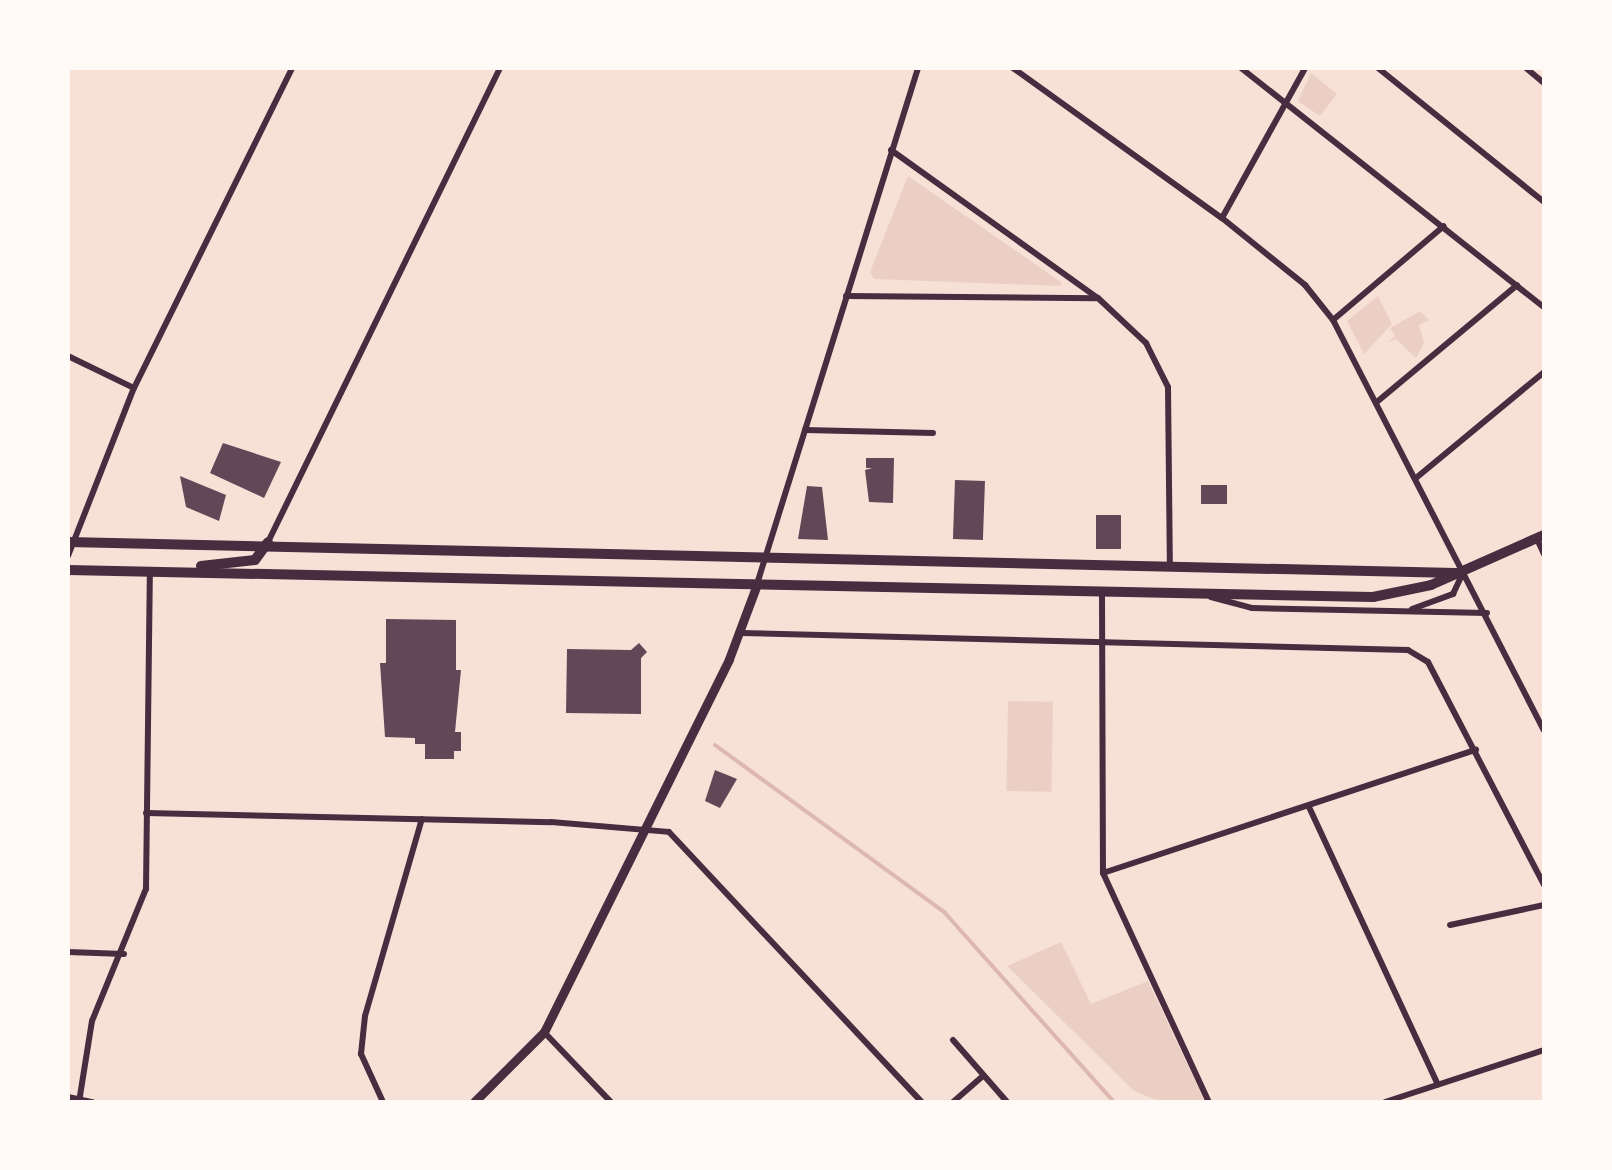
<!DOCTYPE html>
<style>
body{margin:0}
#map{position:relative;width:1612px;height:1170px;overflow:hidden;background:#f7e1d7;font-family:"Sofia Sans Condensed",sans-serif}
div>[style]{position:absolute}
.green>*{inset:0;background:#ebcfc5;transform-origin:0 0}
.stream>*{height:4px;margin:-2px;padding:0 2px;transform-origin:2px;border-radius:2px;background:#dcb8b0}
.building>*{inset:0;background:#644757;transform-origin:0 0}
.minor>*{height:6px;margin:-3px;padding:0 3px;transform-origin:3px;border-radius:3px;background:#4a2c40}
.tertiary>*{height:9px;margin:-4.5px;padding:0 4.5px;transform-origin:4.5px;border-radius:4.5px;background:#4a2c40}
.secondary>*{height:10px;margin:-5px;padding:0 5px;transform-origin:5px;border-radius:5px;background:#4a2c40}
span{translate:-50% -50%;white-space:nowrap;text-align:center;line-height:1.15;-webkit-text-stroke:10px #fffaf5;paint-order:stroke}
.frame{position:absolute;inset:0;border:70px solid #fffaf5;pointer-events:none}
</style>
<div id="map">
<div class="green">
<i style="clip-path:polygon(1311px 73px,1337px 94px,1320px 116px,1298px 101px)"></i>
<i style="clip-path:polygon(908px 176px,1061px 282px,1061px 286px,874px 279px,870px 272px)"></i>
<i style="clip-path:polygon(1378px 296px,1392px 324px,1364px 354px,1347px 321px)"></i>
<i style="clip-path:polygon(1420px 311px,1429px 320px,1419px 325px,1424px 343px,1416px 358px,1396px 339px,1386px 343px,1395px 336px,1390px 328px)"></i>
<i style="left:1008px;top:701px;width:45px;height:90px;rotate:1deg"></i>
<i style="clip-path:polygon(1061px 942px,1091px 1004px,1148px 981px,1205px 1102px,1161px 1102px,1134px 1091px,1007px 966px)"></i>
</div>
<div class="stream">
<i style="left:715px;top:745px;width:285px;rotate:36.1deg"></i>
<i style="left:945px;top:913px;width:254px;rotate:48.2deg"></i>
</div>
<div class="building">
<i style="clip-path:polygon(223px 443px,281px 462px,264px 498px,210px 473px)"></i>
<i style="clip-path:polygon(866px 458px,894px 458px,893px 503px,869px 502px,865px 470px,872px 468px,866px 468px)"></i>
<i style="clip-path:polygon(180px 476px,226px 495px,219px 521px,186px 507px)"></i>
<i style="left:955px;top:480px;width:30px;height:59px;rotate:2deg"></i>
<i style="left:1201px;top:485px;width:26px;height:19px"></i>
<i style="clip-path:polygon(807px 486px,822px 487px,828px 540px,798px 539px)"></i>
<i style="left:1096px;top:515px;width:25px;height:34px"></i>
<i style="clip-path:polygon(386px 619px,456px 620px,456px 670px,461px 670px,455px 732px,461px 732px,461px 751px,454px 751px,454px 759px,425px 759px,425px 744px,415px 744px,415px 738px,385px 737px,380px 663px,386px 663px)"></i>
<i style="clip-path:polygon(639px 643px,647px 652px,641px 658px,641px 714px,566px 713px,567px 649px,631px 650px)"></i>
<i style="clip-path:polygon(715px 770px,737px 779px,720px 808px,705px 801px)"></i>
</div>
<div class="minor">
<i style="left:1013px;top:68px;width:257px;rotate:35.7deg"></i>
<i style="left:1222px;top:218px;width:107px;rotate:38.9deg"></i>
<i style="left:1305px;top:285px;width:45px;rotate:51.3deg"></i>
<i style="left:1333px;top:320px;width:461px;rotate:62.8deg"></i>
<i style="left:1241px;top:68px;width:386px;rotate:38.3deg"></i>
<i style="left:1378px;top:68px;width:213px;rotate:38.9deg"></i>
<i style="left:1526px;top:68px;width:23px;rotate:40deg"></i>
<i style="left:891px;top:150px;width:254px;rotate:35.6deg"></i>
<i style="left:1098px;top:298px;width:66px;rotate:43.2deg"></i>
<i style="left:1146px;top:343px;width:49px;rotate:63.4deg"></i>
<i style="left:1168px;top:387px;width:180px;rotate:89.4deg"></i>
<i style="left:1222px;top:218px;width:171px;rotate:-61deg"></i>
<i style="left:846px;top:296px;width:250px;rotate:0.5deg"></i>
<i style="left:1333px;top:320px;width:145px;rotate:-40.3deg"></i>
<i style="left:68px;top:356px;width:73px;rotate:25.9deg"></i>
<i style="left:1378px;top:401px;width:181px;rotate:-39.8deg"></i>
<i style="left:805px;top:430px;width:128px;rotate:1.3deg"></i>
<i style="left:1416px;top:478px;width:166px;rotate:-39.6deg"></i>
<i style="left:1537px;top:539px;width:17px;rotate:65deg"></i>
<i style="left:268px;top:542px;width:528px;rotate:-63.92deg"></i>
<i style="left:68px;top:556px;width:180px;rotate:-68.6deg"></i>
<i style="left:134px;top:388px;width:357px;rotate:-63.7deg"></i>
<i style="left:757px;top:584px;width:541px;rotate:-72.67deg"></i>
<i style="left:1102px;top:593px;width:280px;rotate:89.8deg"></i>
<i style="left:1103px;top:873px;width:252px;rotate:65.2deg"></i>
<i style="left:1211px;top:597px;width:42px;rotate:15deg"></i>
<i style="left:1252px;top:608px;width:235px;rotate:1.2deg"></i>
<i style="left:1412px;top:609px;width:44px;rotate:-20.1deg"></i>
<i style="left:1453px;top:594px;width:23px;rotate:-65deg"></i>
<i style="left:741px;top:633px;width:667px;rotate:1.46deg"></i>
<i style="left:1408px;top:650px;width:23px;rotate:31deg"></i>
<i style="left:1428px;top:662px;width:251px;rotate:62.5deg"></i>
<i style="left:1309px;top:807px;width:306px;rotate:65.1deg"></i>
<i style="left:146px;top:813px;width:405px;rotate:1.3deg"></i>
<i style="left:551px;top:822px;width:118px;rotate:4.8deg"></i>
<i style="left:669px;top:832px;width:370px;rotate:46.9deg"></i>
<i style="left:1103px;top:873px;width:393px;rotate:-18.3deg"></i>
<i style="left:1450px;top:925px;width:96px;rotate:-12deg"></i>
<i style="left:68px;top:952px;width:56px;rotate:2deg"></i>
<i style="left:544px;top:1032px;width:97px;rotate:46.3deg"></i>
<i style="left:953px;top:1040px;width:82px;rotate:48.9deg"></i>
<i style="left:68px;top:1097px;width:25px;rotate:12deg"></i>
<i style="left:79px;top:1102px;width:82px;rotate:-80.9deg"></i>
<i style="left:92px;top:1021px;width:143px;rotate:-67.8deg"></i>
<i style="left:146px;top:889px;width:318px;rotate:-89.3deg"></i>
<i style="left:383px;top:1102px;width:53px;rotate:-114.6deg"></i>
<i style="left:361px;top:1054px;width:38px;rotate:-84deg"></i>
<i style="left:365px;top:1016px;width:205px;rotate:-73.9deg"></i>
<i style="left:953px;top:1102px;width:40px;rotate:-41deg"></i>
<i style="left:1385px;top:1102px;width:167px;rotate:-18.1deg"></i>
</div>
<div class="tertiary">
<i style="left:474px;top:1102px;width:99px;rotate:-45deg"></i>
<i style="left:544px;top:1032px;width:416px;rotate:-63.6deg"></i>
<i style="left:729px;top:659px;width:80px;rotate:-69.5deg"></i>
</div>
<div class="secondary">
<i style="left:68px;top:542px;width:1388px;rotate:1.28deg"></i>
<i style="left:201px;top:566px;width:54px;rotate:-6.3deg"></i>
<i style="left:255px;top:560px;width:22px;rotate:-54deg"></i>
<i style="left:68px;top:570px;width:1305px;rotate:1.19deg"></i>
<i style="left:1373px;top:597px;width:59px;rotate:-11.7deg"></i>
<i style="left:1431px;top:585px;width:124px;rotate:-23.9deg"></i>
</div>
<div class="frame"></div>
</div>
